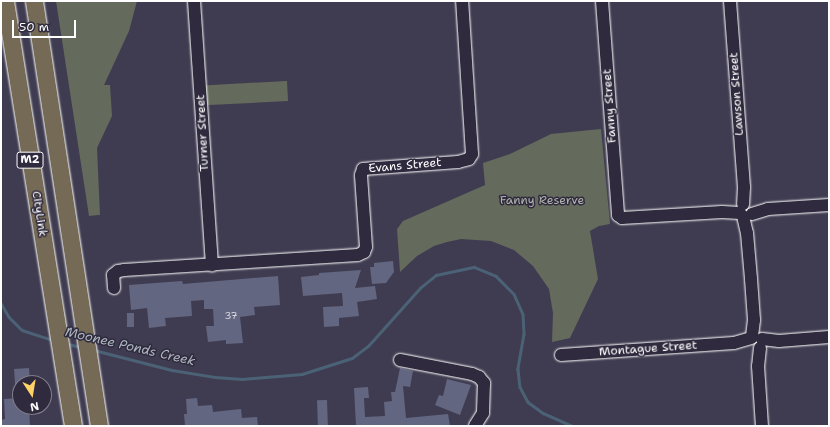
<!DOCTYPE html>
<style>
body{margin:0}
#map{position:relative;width:830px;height:427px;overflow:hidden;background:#3f3c51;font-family:"Shantell Sans",sans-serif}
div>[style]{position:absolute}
.green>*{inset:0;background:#646a5c;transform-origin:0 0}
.stream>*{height:2.5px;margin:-1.25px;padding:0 1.25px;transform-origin:1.25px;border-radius:1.25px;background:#4b6276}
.building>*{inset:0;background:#636680;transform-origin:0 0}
.roads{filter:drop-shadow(0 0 1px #fff) drop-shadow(0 0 1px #fff)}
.minor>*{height:12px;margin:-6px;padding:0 6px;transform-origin:6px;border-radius:6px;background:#2f2a3d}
.highway>*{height:17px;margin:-8.5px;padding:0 8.5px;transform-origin:8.5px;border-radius:8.5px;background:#756a55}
span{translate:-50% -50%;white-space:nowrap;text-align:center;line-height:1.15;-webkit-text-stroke:3px #2f2a3d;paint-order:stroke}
.number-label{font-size:10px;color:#d8d9df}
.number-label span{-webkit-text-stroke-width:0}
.shield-label span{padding:1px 3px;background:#2f2a3d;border:1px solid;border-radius:3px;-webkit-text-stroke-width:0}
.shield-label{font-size:11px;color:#fff;font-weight:700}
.street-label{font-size:12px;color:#fff}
.park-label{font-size:12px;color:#b2b4ae}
.water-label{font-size:13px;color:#aeb8c1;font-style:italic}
.frame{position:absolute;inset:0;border:2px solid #fff;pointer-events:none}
.north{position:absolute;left:12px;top:375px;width:40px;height:40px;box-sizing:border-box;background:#2f2a3d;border:1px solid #827f8b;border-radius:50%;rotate:168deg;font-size:11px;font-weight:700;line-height:16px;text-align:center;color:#fff}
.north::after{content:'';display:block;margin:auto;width:14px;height:18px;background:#ffd166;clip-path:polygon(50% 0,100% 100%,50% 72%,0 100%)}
.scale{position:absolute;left:12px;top:20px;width:64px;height:18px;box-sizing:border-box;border:2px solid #fff;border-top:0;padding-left:5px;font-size:12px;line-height:14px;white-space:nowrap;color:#fff;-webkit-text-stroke:3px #2f2a3d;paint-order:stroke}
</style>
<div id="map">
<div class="green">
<i style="clip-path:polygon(56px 1px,137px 1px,129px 31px,104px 85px,110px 85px,112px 116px,97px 148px,100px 215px,98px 215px,89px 216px)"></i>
<i style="left:287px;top:81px;width:20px;height:84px;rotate:87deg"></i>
<i style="clip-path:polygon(601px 129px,610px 224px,599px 226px,590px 231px,598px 279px,570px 338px,552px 342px,553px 313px,549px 289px,533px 266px,514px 250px,491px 241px,461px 239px,447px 242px,434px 246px,417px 256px,400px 272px,397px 229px,403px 221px,485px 185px,483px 163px,510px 154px,551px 134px)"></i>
</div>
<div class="stream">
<i style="left:1px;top:303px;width:16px;rotate:60deg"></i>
<i style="left:9px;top:317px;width:18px;rotate:45deg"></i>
<i style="left:22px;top:330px;width:33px;rotate:18deg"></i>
<i style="left:65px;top:343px;width:16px;rotate:15deg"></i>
<i style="left:94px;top:350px;width:81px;rotate:14.4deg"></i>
<i style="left:172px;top:370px;width:44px;rotate:9.2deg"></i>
<i style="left:215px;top:377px;width:27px;rotate:4deg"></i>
<i style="left:242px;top:379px;width:60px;rotate:-4.8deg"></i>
<i style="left:302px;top:374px;width:52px;rotate:-17.7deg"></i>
<i style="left:352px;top:358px;width:20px;rotate:-37deg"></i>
<i style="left:368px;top:346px;width:78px;rotate:-48.1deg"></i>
<i style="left:420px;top:288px;width:21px;rotate:-39deg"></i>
<i style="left:436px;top:275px;width:39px;rotate:-12deg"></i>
<i style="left:474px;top:267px;width:24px;rotate:22deg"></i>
<i style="left:496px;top:276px;width:25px;rotate:45deg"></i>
<i style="left:514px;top:294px;width:22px;rotate:66deg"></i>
<i style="left:523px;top:314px;width:20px;rotate:87deg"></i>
<i style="left:524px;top:334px;width:36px;rotate:100deg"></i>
<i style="left:518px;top:369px;width:18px;rotate:84deg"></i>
<i style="left:520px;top:387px;width:17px;rotate:62deg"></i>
<i style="left:528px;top:402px;width:19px;rotate:36deg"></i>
<i style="left:543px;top:413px;width:32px;rotate:24deg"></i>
</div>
<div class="building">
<i style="clip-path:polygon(393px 261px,394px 272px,386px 283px,372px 284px,370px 267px,374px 267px,374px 263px)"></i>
<i style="clip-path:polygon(361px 270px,355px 288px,375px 286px,377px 299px,357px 302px,359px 316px,339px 318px,339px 326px,324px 327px,323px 307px,343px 306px,342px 293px,303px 296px,301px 277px,319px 275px,319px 273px)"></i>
<i style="clip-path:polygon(278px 276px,280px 305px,254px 307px,255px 315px,240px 317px,243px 343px,226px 344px,226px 340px,208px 342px,206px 326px,214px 326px,213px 309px,204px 309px,204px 300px,191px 301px,192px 316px,165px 318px,166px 326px,149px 328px,147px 308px,131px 310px,129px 285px,182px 281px,183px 284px)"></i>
<i style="left:127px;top:313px;width:7px;height:14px"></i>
<i style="left:29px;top:368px;width:15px;height:15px;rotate:86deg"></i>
<i style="clip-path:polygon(400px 368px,413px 371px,410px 387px,403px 386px,406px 418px,448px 414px,450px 426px,356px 426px,354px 388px,368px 387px,369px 398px,364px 398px,365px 417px,385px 416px,384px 402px,392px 401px,391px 392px,395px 392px)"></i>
<i style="clip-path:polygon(447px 379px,471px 385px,460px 415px,435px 405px,439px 395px,443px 396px)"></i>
<i style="clip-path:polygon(20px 398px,20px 407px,29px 407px,30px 426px,1px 426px,1px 420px,5px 419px,4px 399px)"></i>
<i style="clip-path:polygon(197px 398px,198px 406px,212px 405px,213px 412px,241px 409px,242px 418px,257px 417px,258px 426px,185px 426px,184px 414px,187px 414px,186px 399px)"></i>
<i style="left:327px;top:400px;width:26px;height:10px;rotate:88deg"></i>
</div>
<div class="roads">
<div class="minor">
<i style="left:194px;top:1px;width:265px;rotate:86.1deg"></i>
<i style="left:602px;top:1px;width:215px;rotate:85.7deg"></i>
<i style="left:618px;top:215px;width:5px;rotate:37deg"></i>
<i style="left:622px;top:218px;width:100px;rotate:-3.4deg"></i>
<i style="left:722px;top:212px;width:18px;rotate:3deg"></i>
<i style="left:730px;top:1px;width:187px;rotate:85.7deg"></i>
<i style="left:744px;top:187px;width:17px;rotate:93deg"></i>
<i style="left:752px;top:214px;width:17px;rotate:-17deg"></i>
<i style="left:768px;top:209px;width:61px;rotate:-3.8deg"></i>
<i style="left:743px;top:216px;width:17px;rotate:77deg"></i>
<i style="left:747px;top:233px;width:46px;rotate:85deg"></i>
<i style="left:751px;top:279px;width:41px;rotate:85.8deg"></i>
<i style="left:754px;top:320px;width:17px;rotate:97deg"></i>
<i style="left:114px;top:288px;width:13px;rotate:-94deg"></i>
<i style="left:113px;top:275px;width:6px;rotate:-39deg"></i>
<i style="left:118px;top:271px;width:6px;rotate:-9deg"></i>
<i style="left:124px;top:270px;width:234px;rotate:-3.7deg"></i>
<i style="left:358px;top:255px;width:7px;rotate:-27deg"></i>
<i style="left:364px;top:252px;width:5px;rotate:-68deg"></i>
<i style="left:366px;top:247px;width:72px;rotate:-94deg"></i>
<i style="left:361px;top:175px;width:6px;rotate:-72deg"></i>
<i style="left:363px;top:169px;width:95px;rotate:-4.2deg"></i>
<i style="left:458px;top:162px;width:11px;rotate:-15deg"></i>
<i style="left:469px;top:159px;width:6px;rotate:-59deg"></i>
<i style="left:472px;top:154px;width:153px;rotate:-93.7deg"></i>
<i style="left:762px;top:339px;width:17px;rotate:7deg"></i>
<i style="left:779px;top:341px;width:50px;rotate:-4.6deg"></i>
<i style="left:760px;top:348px;width:18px;rotate:96deg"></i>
<i style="left:758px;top:366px;width:60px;rotate:86.2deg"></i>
<i style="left:561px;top:355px;width:173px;rotate:-4deg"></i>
<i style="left:734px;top:343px;width:18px;rotate:-16deg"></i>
<i style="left:400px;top:360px;width:73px;rotate:11deg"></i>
<i style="left:472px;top:374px;width:8px;rotate:23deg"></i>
<i style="left:479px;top:377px;width:8px;rotate:50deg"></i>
<i style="left:484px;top:383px;width:30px;rotate:92deg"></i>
<i style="left:483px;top:413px;width:15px;rotate:122deg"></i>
</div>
<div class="highway">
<i style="left:5px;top:1px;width:430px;rotate:80.9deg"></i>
<i style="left:34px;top:1px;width:430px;rotate:81.3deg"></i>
</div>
</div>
<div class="number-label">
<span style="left:231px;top:316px">37</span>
</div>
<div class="shield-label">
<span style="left:30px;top:160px">M2</span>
</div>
<div class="street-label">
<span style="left:737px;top:94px;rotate:-94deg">Lawson Street</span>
<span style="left:610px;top:106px;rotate:-94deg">Fanny Street</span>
<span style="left:203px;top:133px;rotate:-93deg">Turner Street</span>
<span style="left:405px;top:166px;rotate:-5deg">Evans Street</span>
<span style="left:39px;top:214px;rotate:81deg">CityLink</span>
<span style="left:648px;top:349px;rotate:-4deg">Montague Street</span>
</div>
<div class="park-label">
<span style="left:542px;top:201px">Fanny Reserve</span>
</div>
<div class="water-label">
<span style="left:130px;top:347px;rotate:13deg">Moonee Ponds Creek</span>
</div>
<div class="frame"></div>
<div class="north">N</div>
<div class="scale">50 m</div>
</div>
